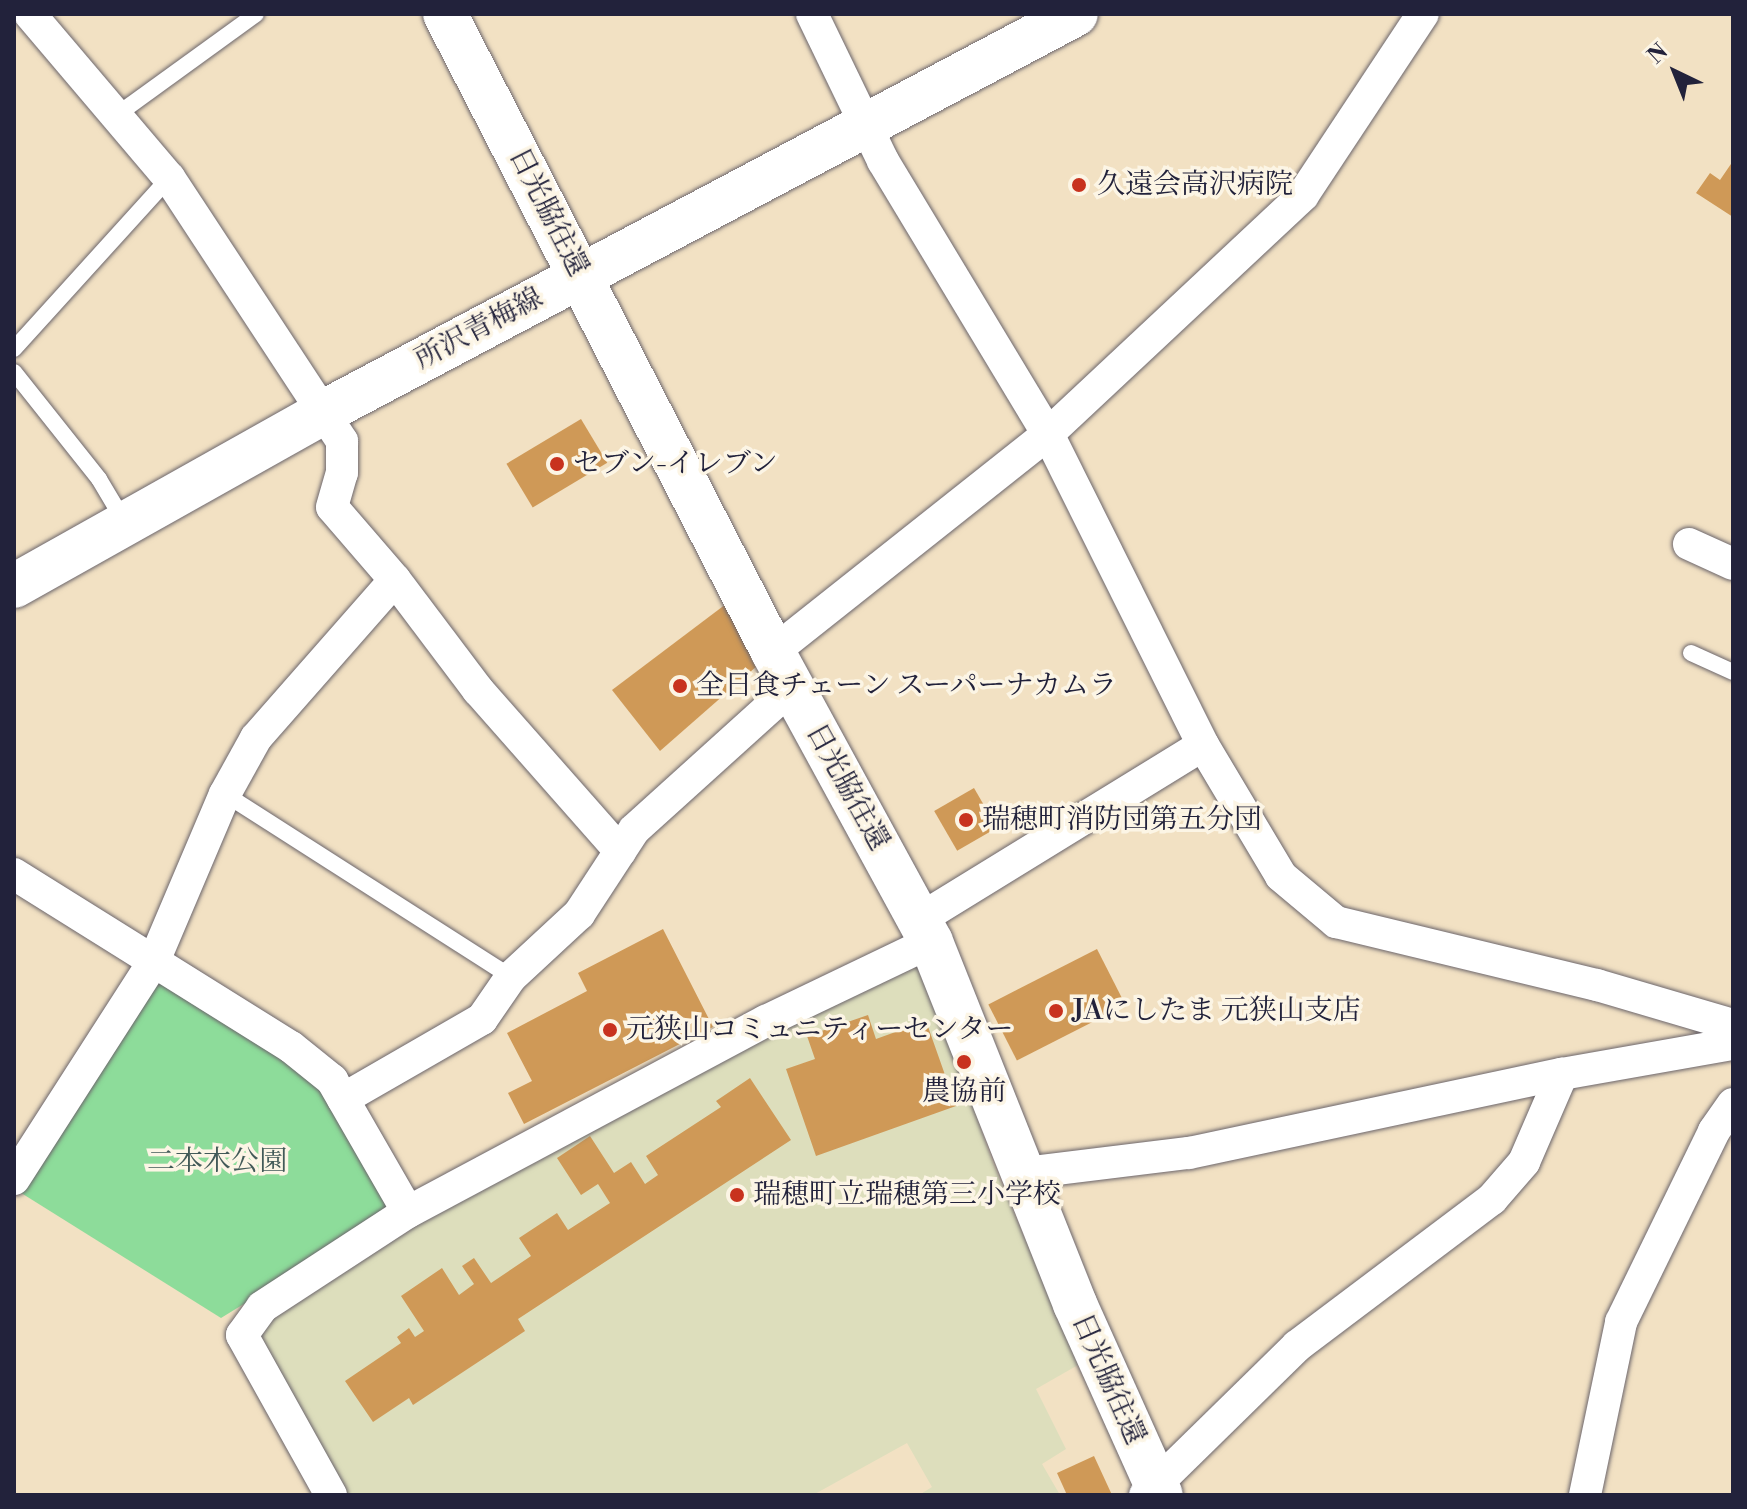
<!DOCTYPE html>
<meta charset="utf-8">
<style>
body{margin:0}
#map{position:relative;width:1747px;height:1509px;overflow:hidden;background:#f2e1c3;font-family:"Libre Bodoni","Noto Serif JP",serif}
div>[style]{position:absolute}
.built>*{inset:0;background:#dddebc}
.green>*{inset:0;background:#8ddc9a}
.building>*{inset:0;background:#cf9957;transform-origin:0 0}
.roads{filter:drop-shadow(0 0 2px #6b656b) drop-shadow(0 0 2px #6b656b)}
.lane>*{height:16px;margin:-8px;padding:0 8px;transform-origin:8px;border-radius:8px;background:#fff}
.street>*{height:32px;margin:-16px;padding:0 16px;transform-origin:16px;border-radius:16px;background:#fff}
.secondary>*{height:44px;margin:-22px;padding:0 22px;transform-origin:22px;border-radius:22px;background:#fff}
.dots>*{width:22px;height:22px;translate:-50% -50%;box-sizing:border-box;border:4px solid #fcf5e5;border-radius:50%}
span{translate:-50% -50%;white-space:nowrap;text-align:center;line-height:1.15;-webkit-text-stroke:7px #fcf5e5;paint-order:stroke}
.poi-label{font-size:28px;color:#22223b}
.left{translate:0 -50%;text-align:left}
.street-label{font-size:28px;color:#22223b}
.park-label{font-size:28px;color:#425a58}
.frame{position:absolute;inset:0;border:16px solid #22223b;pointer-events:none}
.north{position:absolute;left:1635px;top:32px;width:80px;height:80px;-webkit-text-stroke:6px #fcf5e5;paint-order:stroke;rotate:317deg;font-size:22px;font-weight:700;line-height:32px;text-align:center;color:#22223b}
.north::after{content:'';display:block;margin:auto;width:28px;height:36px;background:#22223b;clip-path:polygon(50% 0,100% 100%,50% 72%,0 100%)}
</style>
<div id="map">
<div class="built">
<i style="clip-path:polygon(922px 962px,992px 1161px,1078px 1365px,1036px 1389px,1066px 1449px,1042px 1464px,1060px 1495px,919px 1495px,932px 1487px,907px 1443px,813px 1495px,339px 1495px,257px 1342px,260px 1323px,406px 1228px,766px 1035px)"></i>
</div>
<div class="green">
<i style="clip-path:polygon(164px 980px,325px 1088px,389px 1203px,385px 1217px,221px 1318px,18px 1191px,152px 985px)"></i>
</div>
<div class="building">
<i style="clip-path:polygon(1733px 161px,1733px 217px,1696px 193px,1710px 173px,1720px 180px)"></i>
<i style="left:581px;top:419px;width:51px;height:87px;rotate:59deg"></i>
<i style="clip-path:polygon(726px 604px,757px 666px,660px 751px,612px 690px)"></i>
<i style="left:974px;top:788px;width:46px;height:46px;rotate:60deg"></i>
<i style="clip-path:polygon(663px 929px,713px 1027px,524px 1124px,508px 1093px,532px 1081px,507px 1033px,587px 991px,578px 973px)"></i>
<i style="left:1097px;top:949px;width:63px;height:122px;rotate:63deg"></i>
<i style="clip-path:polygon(868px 1015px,876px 1039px,926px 1021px,956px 1106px,816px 1156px,786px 1069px,815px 1059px,807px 1036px)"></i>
<i style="clip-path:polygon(750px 1078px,791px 1140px,518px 1319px,525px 1331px,413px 1405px,409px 1398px,373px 1422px,345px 1381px,401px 1343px,397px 1337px,409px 1328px,415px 1337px,424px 1331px,401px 1296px,442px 1268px,459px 1295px,474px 1284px,462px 1266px,474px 1258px,491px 1283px,531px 1256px,519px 1238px,557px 1213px,568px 1230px,610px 1203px,598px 1184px,581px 1195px,557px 1158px,590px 1136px,614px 1173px,631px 1162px,645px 1184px,658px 1175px,646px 1156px,721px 1107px,716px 1101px)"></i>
<i style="clip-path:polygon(1094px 1456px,1112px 1495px,1067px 1495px,1057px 1473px)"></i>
</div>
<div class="roads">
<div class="lane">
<i style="left:118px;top:114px;width:170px;rotate:-35.9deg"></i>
<i style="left:14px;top:349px;width:231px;rotate:-47.8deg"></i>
<i style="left:14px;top:372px;width:137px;rotate:51.5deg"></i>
<i style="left:99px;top:479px;width:49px;rotate:59.2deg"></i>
<i style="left:1691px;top:653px;width:46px;rotate:24.3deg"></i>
<i style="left:225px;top:794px;width:340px;rotate:32.6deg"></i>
</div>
<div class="street">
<i style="left:812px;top:14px;width:163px;rotate:64.2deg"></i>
<i style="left:883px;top:161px;width:319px;rotate:58.9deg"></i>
<i style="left:1048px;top:434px;width:347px;rotate:63.5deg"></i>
<i style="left:1203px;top:745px;width:152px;rotate:59.2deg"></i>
<i style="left:1281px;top:876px;width:72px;rotate:39.9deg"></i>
<i style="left:1336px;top:922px;width:268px;rotate:13.6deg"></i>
<i style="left:1597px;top:985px;width:142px;rotate:16.4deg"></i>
<i style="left:1689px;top:544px;width:48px;rotate:24.4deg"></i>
<i style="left:395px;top:580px;width:138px;rotate:53deg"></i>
<i style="left:478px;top:690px;width:215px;rotate:48.6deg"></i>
<i style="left:773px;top:652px;width:351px;rotate:-38.4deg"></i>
<i style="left:1048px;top:434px;width:349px;rotate:-43.1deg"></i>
<i style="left:1303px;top:195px;width:217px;rotate:-56.5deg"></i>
<i style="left:14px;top:874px;width:327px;rotate:32deg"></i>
<i style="left:291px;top:1047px;width:53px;rotate:38.8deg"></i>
<i style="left:332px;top:1080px;width:152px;rotate:60.1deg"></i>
<i style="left:920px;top:919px;width:332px;rotate:-31.6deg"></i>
<i style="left:343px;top:1099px;width:160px;rotate:-29.9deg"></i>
<i style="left:482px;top:1019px;width:51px;rotate:-55.4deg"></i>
<i style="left:511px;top:977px;width:93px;rotate:-42.8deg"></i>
<i style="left:579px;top:914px;width:100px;rotate:-56.8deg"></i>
<i style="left:634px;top:830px;width:213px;rotate:-42.1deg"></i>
<i style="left:1025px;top:1173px;width:165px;rotate:-7deg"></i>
<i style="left:1189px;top:1153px;width:381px;rotate:-12deg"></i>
<i style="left:1562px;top:1074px;width:174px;rotate:-10deg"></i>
<i style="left:14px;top:1179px;width:259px;rotate:-57.3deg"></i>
<i style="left:154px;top:961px;width:181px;rotate:-67deg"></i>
<i style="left:225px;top:794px;width:64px;rotate:-61deg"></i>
<i style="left:256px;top:738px;width:210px;rotate:-48.7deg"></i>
<i style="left:395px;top:580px;width:96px;rotate:-130.8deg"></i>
<i style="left:332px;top:507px;width:35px;rotate:-74deg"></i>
<i style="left:342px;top:473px;width:32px;rotate:-90deg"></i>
<i style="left:342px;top:441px;width:315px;rotate:-123.3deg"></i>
<i style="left:169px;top:178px;width:215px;rotate:-130.3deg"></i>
<i style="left:331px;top:1495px;width:183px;rotate:-119.1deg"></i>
<i style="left:242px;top:1335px;width:34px;rotate:-54deg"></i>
<i style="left:262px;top:1307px;width:174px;rotate:-33.1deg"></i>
<i style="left:408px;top:1212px;width:406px;rotate:-28.1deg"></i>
<i style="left:766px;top:1021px;width:183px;rotate:-25.6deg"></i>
<i style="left:1145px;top:1495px;width:213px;rotate:-44.4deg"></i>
<i style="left:1297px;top:1346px;width:244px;rotate:-37deg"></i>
<i style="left:1492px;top:1199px;width:49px;rotate:-49.1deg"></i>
<i style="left:1524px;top:1162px;width:96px;rotate:-66.6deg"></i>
<i style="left:1585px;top:1495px;width:177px;rotate:-78.2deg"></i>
<i style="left:1621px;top:1322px;width:212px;rotate:-64deg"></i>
<i style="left:1714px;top:1131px;width:33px;rotate:-55deg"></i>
</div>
<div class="secondary">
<i style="left:445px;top:14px;width:717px;rotate:62.79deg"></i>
<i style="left:773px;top:652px;width:330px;rotate:61.4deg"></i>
<i style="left:931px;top:942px;width:390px;rotate:68.3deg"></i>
<i style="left:1075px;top:1304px;width:209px;rotate:65.8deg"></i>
<i style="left:14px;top:586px;width:351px;rotate:-29.3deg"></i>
<i style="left:320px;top:414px;width:855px;rotate:-27.88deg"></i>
</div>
</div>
<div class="dots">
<i style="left:1079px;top:185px;background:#c8321e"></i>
<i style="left:557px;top:464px;background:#c8321e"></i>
<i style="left:680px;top:686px;background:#c8321e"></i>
<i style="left:966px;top:820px;background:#c8321e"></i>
<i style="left:1056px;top:1011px;background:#c8321e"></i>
<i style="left:610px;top:1030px;background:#c8321e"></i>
<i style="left:964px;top:1062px;background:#c8321e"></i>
<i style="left:737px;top:1195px;background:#c8321e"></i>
</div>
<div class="poi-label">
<span class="left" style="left:1097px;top:185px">久遠会高沢病院</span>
<span class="left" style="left:573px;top:464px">セブン-イレブン</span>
<span class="left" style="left:696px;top:686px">全日食チェーン スーパーナカムラ</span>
<span class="left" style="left:982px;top:820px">瑞穂町消防団第五分団</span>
<span class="left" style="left:1072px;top:1011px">JAにしたま 元狭山支店</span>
<span class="left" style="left:626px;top:1030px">元狭山コミュニティーセンター</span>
<span style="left:964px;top:1092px">農協前</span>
<span class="left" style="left:753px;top:1195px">瑞穂町立瑞穂第三小学校</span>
</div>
<div class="street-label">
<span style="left:548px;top:212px;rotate:63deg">日光脇往還</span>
<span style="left:479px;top:329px;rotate:-28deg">所沢青梅線</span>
<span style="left:847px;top:787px;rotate:61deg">日光脇往還</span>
<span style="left:1108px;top:1379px;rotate:66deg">日光脇往還</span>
</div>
<div class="park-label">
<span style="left:217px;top:1162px">二本木公園</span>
</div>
<div class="frame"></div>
<div class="north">N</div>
</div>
